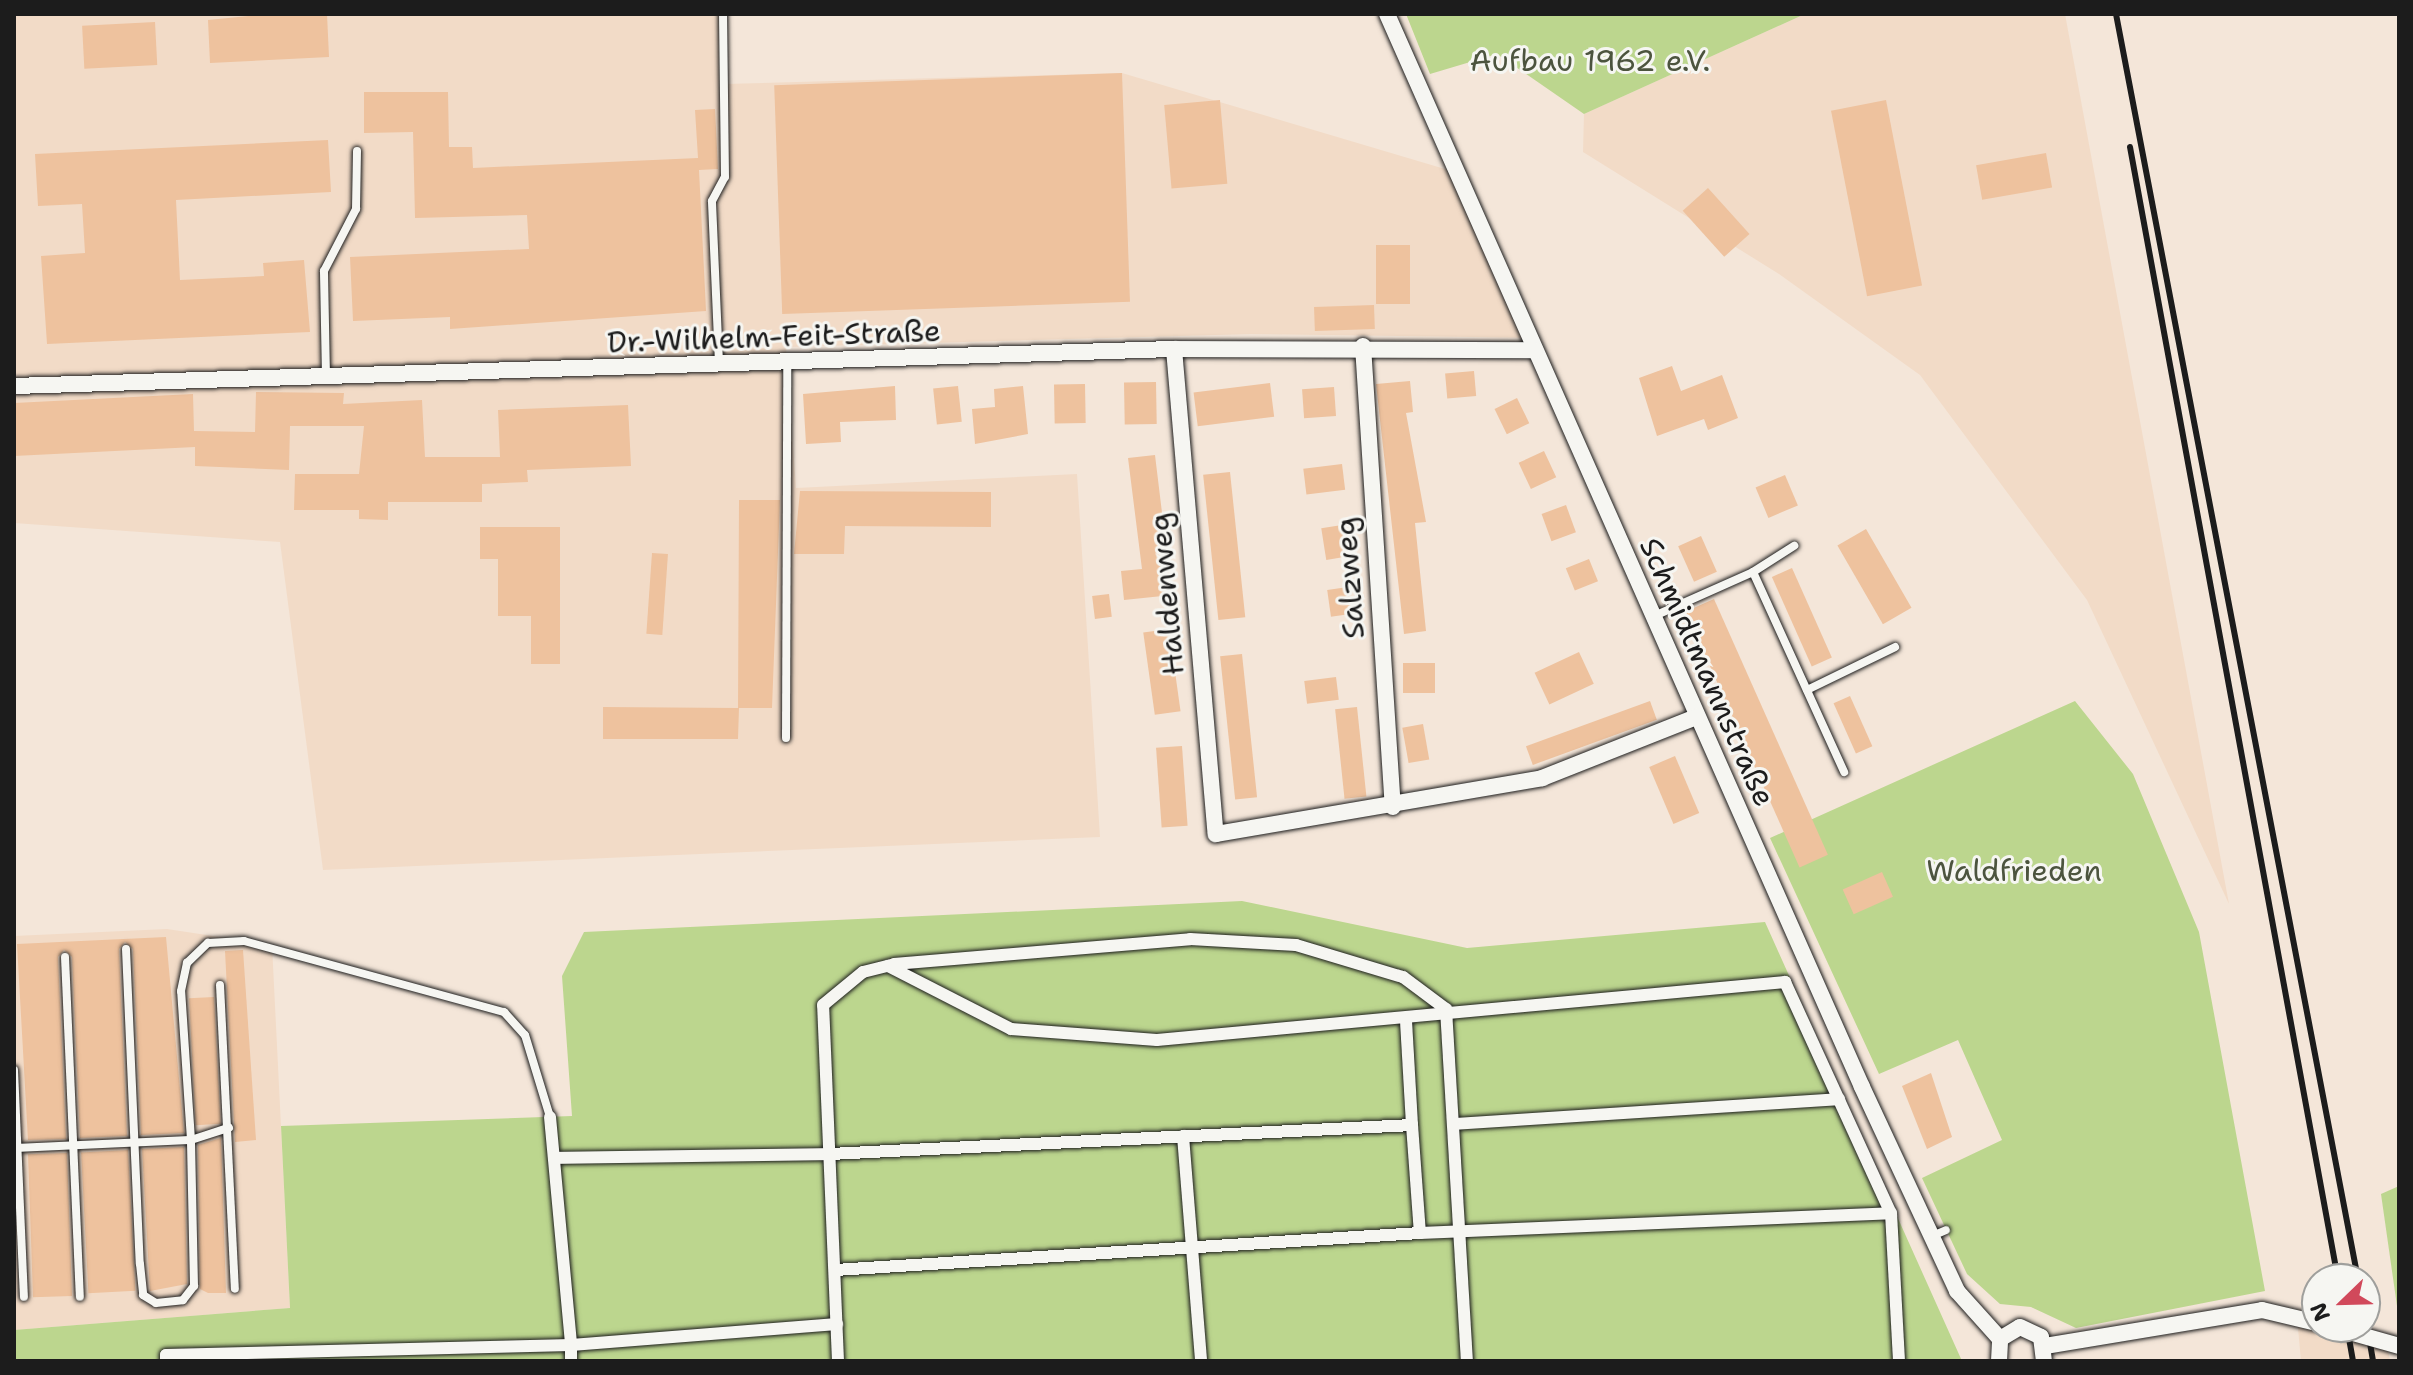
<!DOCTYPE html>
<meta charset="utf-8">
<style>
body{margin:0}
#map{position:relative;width:2413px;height:1375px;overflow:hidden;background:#f4e6d9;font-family:"Shantell Sans",sans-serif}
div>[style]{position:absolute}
.built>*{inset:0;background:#f2dbc7}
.green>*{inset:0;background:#bcd68e}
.building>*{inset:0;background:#eec29e;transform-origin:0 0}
.roads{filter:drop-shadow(0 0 2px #1c1c1c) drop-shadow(0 0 2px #1c1c1c)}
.service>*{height:8px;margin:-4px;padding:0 4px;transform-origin:4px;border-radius:4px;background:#f6f6f2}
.pedestrian>*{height:12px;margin:-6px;padding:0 6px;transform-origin:6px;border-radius:6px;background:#f6f6f2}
.minor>*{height:16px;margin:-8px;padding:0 8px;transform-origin:8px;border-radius:8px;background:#f6f6f2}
.rail>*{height:6px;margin:-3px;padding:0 3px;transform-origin:3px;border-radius:3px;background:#1c1c1c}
.bridges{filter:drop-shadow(0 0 2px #1c1c1c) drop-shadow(0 0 2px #1c1c1c)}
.minor-bridge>*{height:16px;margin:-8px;padding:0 8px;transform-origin:8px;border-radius:8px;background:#f6f6f2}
span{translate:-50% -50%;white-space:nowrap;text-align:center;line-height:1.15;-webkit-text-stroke:6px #f6f6f2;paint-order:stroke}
.park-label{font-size:30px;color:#4c543e}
.street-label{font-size:30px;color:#1c1c1c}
.frame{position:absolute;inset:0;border:16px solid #1c1c1c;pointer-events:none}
.north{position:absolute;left:2301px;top:1263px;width:80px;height:80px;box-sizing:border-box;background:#f6f6f2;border:2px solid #9f9f9c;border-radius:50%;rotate:247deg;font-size:22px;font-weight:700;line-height:32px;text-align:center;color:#1c1c1c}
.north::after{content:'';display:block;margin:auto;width:28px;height:36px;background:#d1495b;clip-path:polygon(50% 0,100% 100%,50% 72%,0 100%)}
</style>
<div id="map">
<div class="built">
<i style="clip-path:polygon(14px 14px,723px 14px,724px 84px,1122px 73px,1455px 172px,1540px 338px,1251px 334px,786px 347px,796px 488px,1077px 474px,1100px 837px,323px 870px,280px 542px,14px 523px)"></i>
<i style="clip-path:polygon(1805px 14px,2065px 14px,2229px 904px,2087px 600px,1920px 375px,1779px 274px,1583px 152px,1584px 114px)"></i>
<i style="clip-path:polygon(167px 929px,272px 945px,290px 1308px,14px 1330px,14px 936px)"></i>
<i style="clip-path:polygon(2297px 1317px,2387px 1343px,2390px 1361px,2301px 1361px)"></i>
</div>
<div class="green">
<i style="clip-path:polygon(1406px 14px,1805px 14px,1584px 114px,1497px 54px,1430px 74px)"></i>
<i style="clip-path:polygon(2075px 701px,2133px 774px,2199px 932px,2265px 1291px,2076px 1328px,2031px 1307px,2000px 1304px,1967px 1274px,1922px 1178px,2002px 1140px,1958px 1040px,1879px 1074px,1770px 838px)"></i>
<i style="clip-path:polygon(1242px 901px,1467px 948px,1765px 922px,1962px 1361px,14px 1361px,14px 1330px,290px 1308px,281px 1126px,572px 1116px,562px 976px,584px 932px)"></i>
<i style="clip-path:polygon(2399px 1186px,2399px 1320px,2381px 1194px)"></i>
</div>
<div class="building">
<i style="clip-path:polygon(270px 14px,327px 14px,329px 57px,210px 63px,208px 20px)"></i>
<i style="left:155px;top:22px;width:43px;height:73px;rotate:87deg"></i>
<i style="left:1122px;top:73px;width:229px;height:348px;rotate:88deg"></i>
<i style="clip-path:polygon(364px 92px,448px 92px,449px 147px,472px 147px,473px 168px,698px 158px,695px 110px,715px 109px,718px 169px,699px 170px,706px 311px,450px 329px,450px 317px,353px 321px,350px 257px,529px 249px,527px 215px,415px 218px,413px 132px,364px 133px)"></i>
<i style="left:1220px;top:100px;width:84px;height:56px;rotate:85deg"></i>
<i style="left:1886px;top:100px;width:189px;height:56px;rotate:79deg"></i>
<i style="clip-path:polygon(328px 140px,331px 192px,176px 200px,180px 280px,264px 276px,263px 263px,304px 260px,310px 332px,47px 344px,41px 256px,85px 253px,82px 204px,38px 206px,35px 154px)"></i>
<i style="left:2046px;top:153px;width:35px;height:71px;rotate:80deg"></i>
<i style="left:1708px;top:188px;width:62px;height:34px;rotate:48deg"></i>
<i style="left:1376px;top:245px;width:34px;height:59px"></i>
<i style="left:1374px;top:305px;width:24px;height:60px;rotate:88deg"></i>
<i style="clip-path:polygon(1672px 366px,1681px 391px,1722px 375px,1738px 418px,1708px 430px,1704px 419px,1657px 436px,1639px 378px)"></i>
<i style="left:1474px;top:371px;width:25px;height:29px;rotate:85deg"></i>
<i style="clip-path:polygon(1410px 381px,1413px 412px,1406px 413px,1426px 522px,1415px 523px,1426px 631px,1404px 634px,1376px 384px)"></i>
<i style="left:1156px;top:382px;width:42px;height:32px;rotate:89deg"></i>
<i style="left:1270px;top:383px;width:34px;height:77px;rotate:83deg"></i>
<i style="left:1085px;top:384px;width:39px;height:31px;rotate:89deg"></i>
<i style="clip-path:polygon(895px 386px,896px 420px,840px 422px,841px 442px,806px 444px,803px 394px)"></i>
<i style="left:958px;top:386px;width:36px;height:25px;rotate:84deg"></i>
<i style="clip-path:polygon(1023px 386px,1028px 434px,975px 444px,972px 409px,995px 407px,994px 389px)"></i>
<i style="left:1334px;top:387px;width:29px;height:32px;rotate:86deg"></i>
<i style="clip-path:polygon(256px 392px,344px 393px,343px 404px,422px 400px,425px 457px,500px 457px,498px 410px,628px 405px,631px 466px,527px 470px,528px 482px,482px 484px,482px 502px,388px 502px,388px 520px,359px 519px,359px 510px,294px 510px,295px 474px,359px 474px,364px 426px,290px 426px,289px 470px,195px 466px,195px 447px,14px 456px,14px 403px,193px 394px,194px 431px,255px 432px)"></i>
<i style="left:1517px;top:398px;width:28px;height:25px;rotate:64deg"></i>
<i style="left:1544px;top:451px;width:29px;height:28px;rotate:65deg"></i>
<i style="clip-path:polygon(1155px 455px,1172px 595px,1124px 600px,1121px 571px,1142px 569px,1128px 458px)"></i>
<i style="left:1342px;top:464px;width:26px;height:39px;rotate:83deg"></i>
<i style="left:1230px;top:472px;width:146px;height:27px;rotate:84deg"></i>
<i style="left:1785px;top:475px;width:33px;height:32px;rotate:67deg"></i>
<i style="clip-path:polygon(800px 491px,991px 492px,991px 527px,845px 526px,844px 554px,794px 554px)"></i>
<i style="clip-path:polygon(739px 500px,780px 500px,772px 708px,739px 708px,738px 739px,603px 739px,603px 707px,738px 708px)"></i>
<i style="left:1566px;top:505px;width:29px;height:26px;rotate:70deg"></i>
<i style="left:1342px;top:525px;width:32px;height:21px;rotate:81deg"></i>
<i style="clip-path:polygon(480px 527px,560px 527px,560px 664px,531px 664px,531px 616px,498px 616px,498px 559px,480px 559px)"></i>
<i style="left:1866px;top:529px;width:91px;height:33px;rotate:60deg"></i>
<i style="left:1701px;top:536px;width:39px;height:25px;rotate:66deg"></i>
<i style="left:652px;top:553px;width:16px;height:81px;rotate:4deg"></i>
<i style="left:1589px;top:559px;width:24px;height:25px;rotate:68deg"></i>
<i style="left:1792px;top:568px;width:98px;height:22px;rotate:66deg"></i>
<i style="left:1348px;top:587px;width:27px;height:21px;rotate:82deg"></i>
<i style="left:1109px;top:594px;width:23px;height:17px;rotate:83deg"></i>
<i style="left:1714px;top:599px;width:280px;height:31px;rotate:66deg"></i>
<i style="left:1169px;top:629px;width:83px;height:26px;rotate:82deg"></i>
<i style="left:1579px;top:652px;width:35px;height:49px;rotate:65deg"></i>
<i style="left:1242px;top:654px;width:144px;height:22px;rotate:84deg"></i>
<i style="left:1403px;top:663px;width:32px;height:30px"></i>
<i style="left:1336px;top:677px;width:23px;height:32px;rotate:83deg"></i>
<i style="left:1850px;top:696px;width:55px;height:18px;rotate:66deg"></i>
<i style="left:1650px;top:701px;width:20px;height:132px;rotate:70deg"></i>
<i style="left:1357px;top:707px;width:90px;height:22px;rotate:84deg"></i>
<i style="left:1423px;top:724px;width:36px;height:21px;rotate:80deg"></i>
<i style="left:1182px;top:746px;width:80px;height:26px;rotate:86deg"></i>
<i style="left:1675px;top:756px;width:62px;height:28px;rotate:67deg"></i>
<i style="left:1882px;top:872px;width:27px;height:43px;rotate:66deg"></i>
<i style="clip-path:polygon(166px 937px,184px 1133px,141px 1135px,133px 949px,125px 942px,119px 949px,127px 1136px,80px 1138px,72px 957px,64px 950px,58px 957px,66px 1139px,28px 1140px,17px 944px)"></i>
<i style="clip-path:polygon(243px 950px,256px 1140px,235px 1142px,225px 951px)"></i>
<i style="left:214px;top:997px;width:127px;height:25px;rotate:87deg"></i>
<i style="clip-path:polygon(1931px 1073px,1952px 1137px,1927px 1149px,1902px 1086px)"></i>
<i style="clip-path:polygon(221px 1138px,226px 1293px,208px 1293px,200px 1289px,198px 1145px)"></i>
<i style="clip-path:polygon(184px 1147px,187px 1284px,150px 1291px,142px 1149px)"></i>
<i style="left:128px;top:1150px;width:141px;height:47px;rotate:87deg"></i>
<i style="left:67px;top:1153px;width:143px;height:39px;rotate:88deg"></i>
</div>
<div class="roads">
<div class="service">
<i style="left:719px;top:363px;width:162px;rotate:-92.5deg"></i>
<i style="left:712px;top:201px;width:27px;rotate:-62deg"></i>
<i style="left:725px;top:177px;width:163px;rotate:-90.7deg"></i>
<i style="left:326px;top:377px;width:106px;rotate:-91.1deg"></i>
<i style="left:324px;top:271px;width:70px;rotate:-62.7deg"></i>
<i style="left:356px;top:209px;width:58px;rotate:-89deg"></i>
<i style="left:1753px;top:572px;width:49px;rotate:-32.4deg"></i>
<i style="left:1652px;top:617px;width:111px;rotate:-24deg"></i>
<i style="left:1753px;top:572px;width:220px;rotate:65.5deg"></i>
<i style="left:1807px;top:690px;width:98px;rotate:-26deg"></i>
<i style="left:786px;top:738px;width:373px;rotate:-89.8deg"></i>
<i style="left:126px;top:949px;width:315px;rotate:87.5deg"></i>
<i style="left:140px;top:1264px;width:31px;rotate:84deg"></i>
<i style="left:143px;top:1295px;width:15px;rotate:32deg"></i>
<i style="left:156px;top:1303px;width:27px;rotate:-6deg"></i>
<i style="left:183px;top:1300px;width:18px;rotate:-52deg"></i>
<i style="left:194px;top:1286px;width:146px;rotate:-91.2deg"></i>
<i style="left:191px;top:1140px;width:40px;rotate:-18deg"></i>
<i style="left:65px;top:957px;width:340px;rotate:87.5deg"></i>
<i style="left:220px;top:985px;width:304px;rotate:87.2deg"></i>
<i style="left:14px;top:1070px;width:227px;rotate:87.5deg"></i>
<i style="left:14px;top:1148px;width:177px;rotate:-2.6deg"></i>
<i style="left:191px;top:1140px;width:149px;rotate:-93.8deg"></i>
<i style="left:181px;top:991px;width:29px;rotate:-78deg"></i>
<i style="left:187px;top:963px;width:29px;rotate:-44deg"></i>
<i style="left:208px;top:943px;width:36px;rotate:-3deg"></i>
<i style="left:244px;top:941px;width:270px;rotate:15.3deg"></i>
<i style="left:504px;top:1012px;width:31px;rotate:48deg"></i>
<i style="left:525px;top:1035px;width:86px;rotate:73deg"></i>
<i style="left:1932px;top:1236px;width:15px;rotate:-23deg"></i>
</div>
<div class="pedestrian">
<i style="left:888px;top:966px;width:138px;rotate:27.1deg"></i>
<i style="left:1011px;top:1029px;width:146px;rotate:4.3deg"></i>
<i style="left:1157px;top:1040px;width:631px;rotate:-5.28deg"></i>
<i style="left:1785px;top:982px;width:254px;rotate:65.4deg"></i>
<i style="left:550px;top:1117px;width:229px;rotate:84.7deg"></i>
<i style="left:571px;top:1345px;width:267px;rotate:-4.5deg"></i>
<i style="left:1454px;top:1124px;width:386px;rotate:-3.7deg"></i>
<i style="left:1412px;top:1125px;width:108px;rotate:85.8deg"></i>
<i style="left:1420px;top:1233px;width:471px;rotate:-2.4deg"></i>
<i style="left:1891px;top:1213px;width:148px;rotate:86.9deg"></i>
<i style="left:1183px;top:1136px;width:226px;rotate:85.4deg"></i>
<i style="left:554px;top:1158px;width:276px;rotate:-0.8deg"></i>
<i style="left:830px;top:1154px;width:583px;rotate:-2.85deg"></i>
<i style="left:1412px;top:1125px;width:105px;rotate:-93.3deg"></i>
<i style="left:835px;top:1270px;width:586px;rotate:-3.62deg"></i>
<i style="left:166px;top:1361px;width:6px;rotate:-90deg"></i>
<i style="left:166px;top:1355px;width:405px;rotate:-1.4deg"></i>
<i style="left:571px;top:1345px;width:16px;rotate:90deg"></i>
<i style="left:838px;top:1361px;width:356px;rotate:-92.4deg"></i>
<i style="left:823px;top:1005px;width:52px;rotate:-39.5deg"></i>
<i style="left:863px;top:972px;width:32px;rotate:-14deg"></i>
<i style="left:894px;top:964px;width:297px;rotate:-4.8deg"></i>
<i style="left:1190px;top:939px;width:106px;rotate:3.2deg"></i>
<i style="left:1296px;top:945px;width:112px;rotate:16.7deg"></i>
<i style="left:1403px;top:977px;width:54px;rotate:36.7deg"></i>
<i style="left:1446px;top:1009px;width:353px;rotate:86.6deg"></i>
</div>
<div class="minor">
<i style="left:1387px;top:14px;width:1173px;rotate:66.12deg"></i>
<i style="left:1862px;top:1087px;width:225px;rotate:65deg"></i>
<i style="left:1957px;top:1291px;width:64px;rotate:48.1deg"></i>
<i style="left:1363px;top:346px;width:462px;rotate:86.3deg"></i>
<i style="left:1174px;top:349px;width:487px;rotate:85.1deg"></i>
<i style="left:1216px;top:834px;width:331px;rotate:-9.7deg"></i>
<i style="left:1542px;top:778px;width:166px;rotate:-21.6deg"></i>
<i style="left:14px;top:386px;width:1161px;rotate:-1.83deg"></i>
<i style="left:1174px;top:349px;width:361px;rotate:0.2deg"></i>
<i style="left:2045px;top:1346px;width:220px;rotate:-9.4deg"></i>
<i style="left:2262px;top:1310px;width:57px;rotate:13.3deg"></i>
<i style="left:1999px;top:1361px;width:22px;rotate:-87deg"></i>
<i style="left:2000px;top:1339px;width:23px;rotate:-31deg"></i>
<i style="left:2020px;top:1327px;width:23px;rotate:25deg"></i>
<i style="left:2041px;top:1337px;width:24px;rotate:83deg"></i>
</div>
</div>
<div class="rail">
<i style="left:2116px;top:14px;width:1288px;rotate:79.17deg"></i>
<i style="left:2130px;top:147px;width:1151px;rotate:79.59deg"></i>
<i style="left:2365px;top:1314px;width:48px;rotate:80.3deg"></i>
<i style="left:2347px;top:1327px;width:35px;rotate:80deg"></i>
</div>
<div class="bridges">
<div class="minor-bridge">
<i style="left:2332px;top:1327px;width:70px;rotate:15.8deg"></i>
</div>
</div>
<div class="park-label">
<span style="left:1590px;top:61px">Aufbau 1962 e.V.</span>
<span style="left:2014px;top:871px">Waldfrieden</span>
</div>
<div class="street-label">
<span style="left:774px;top:337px;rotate:-2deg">Dr.-Wilhelm-Feit-Straße</span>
<span style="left:1350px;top:578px;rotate:-94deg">Salzweg</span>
<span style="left:1167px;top:594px;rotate:-95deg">Haldenweg</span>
<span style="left:1707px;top:672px;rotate:66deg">Schmidtmannstraße</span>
</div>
<div class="frame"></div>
<div class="north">N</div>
</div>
